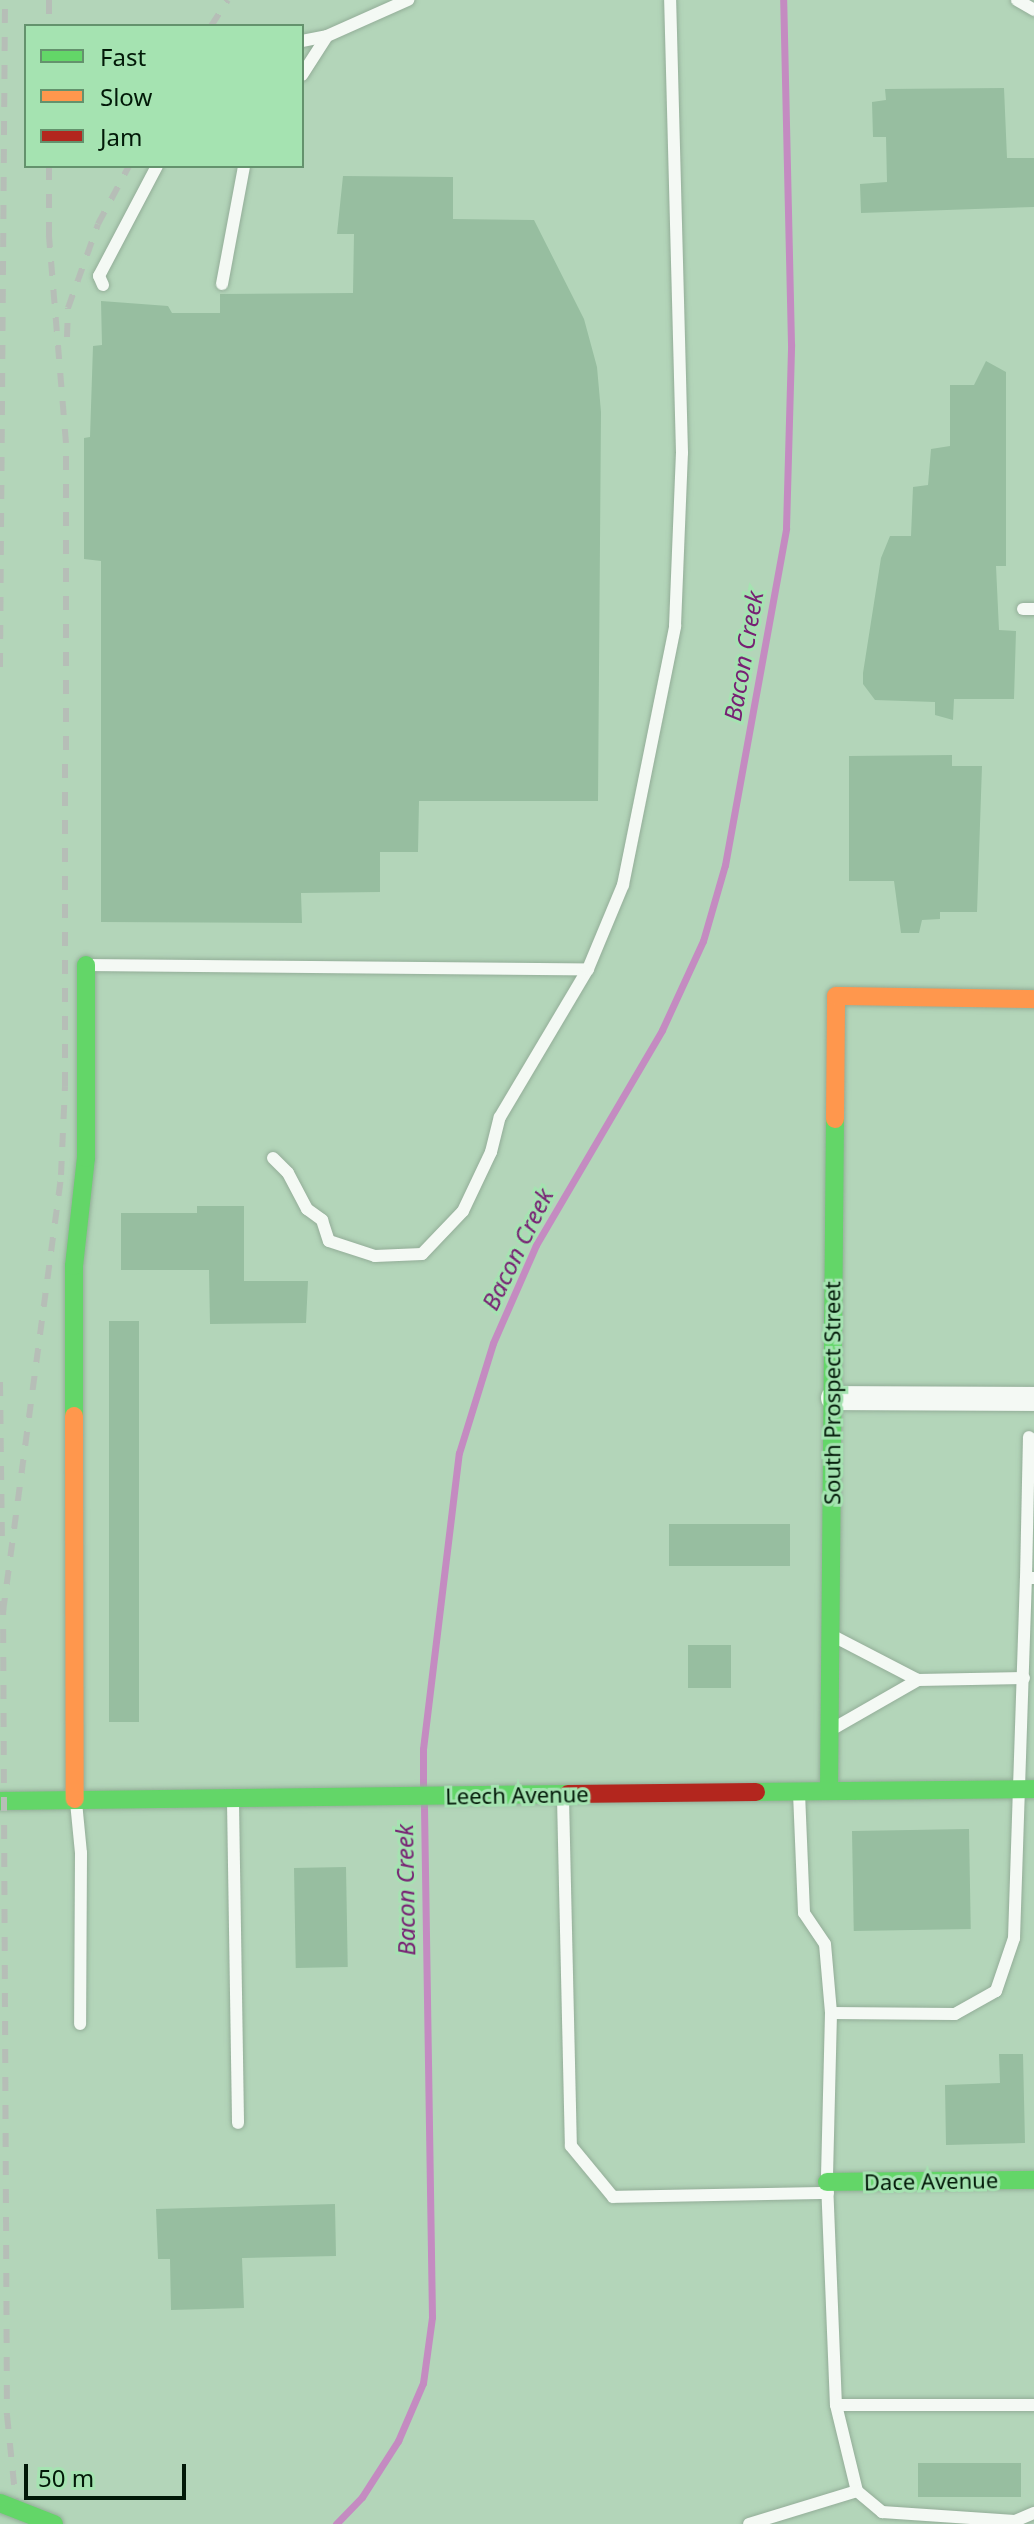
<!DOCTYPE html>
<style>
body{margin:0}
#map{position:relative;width:1034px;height:2524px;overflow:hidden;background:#b3d5b9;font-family:"Noto Sans",sans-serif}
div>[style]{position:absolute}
.stream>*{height:7px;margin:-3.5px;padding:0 3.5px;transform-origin:3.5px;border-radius:3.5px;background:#c48bc1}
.building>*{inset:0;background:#97bea0;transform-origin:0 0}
.roads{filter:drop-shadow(0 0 2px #93ad98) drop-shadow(0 0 2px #93ad98)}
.lane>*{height:12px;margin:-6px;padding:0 6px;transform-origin:6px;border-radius:6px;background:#f4f9f4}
.street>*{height:24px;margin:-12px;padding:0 12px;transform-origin:12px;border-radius:12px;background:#f4f9f4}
.fast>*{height:18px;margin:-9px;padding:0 9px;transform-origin:9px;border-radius:9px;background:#63d668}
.slow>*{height:18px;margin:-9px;padding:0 9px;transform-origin:9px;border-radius:9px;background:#ff974d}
.jam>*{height:18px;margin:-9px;padding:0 9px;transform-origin:9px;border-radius:9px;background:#b3261e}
.rail>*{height:6px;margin-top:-3px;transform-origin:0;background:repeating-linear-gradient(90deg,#b6beb7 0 14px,transparent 0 28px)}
.bridges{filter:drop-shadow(0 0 2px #93ad98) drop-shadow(0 0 2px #93ad98)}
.fast-bridge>*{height:18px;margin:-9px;padding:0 9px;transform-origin:9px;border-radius:9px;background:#63d668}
span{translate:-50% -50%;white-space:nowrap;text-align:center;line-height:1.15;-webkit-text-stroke:6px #a5e3b1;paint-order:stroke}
.street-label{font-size:22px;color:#021908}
.water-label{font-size:24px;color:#772073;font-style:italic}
.legend{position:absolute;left:24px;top:24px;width:280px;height:144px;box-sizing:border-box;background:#a5e3b1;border:2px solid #64926d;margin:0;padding:10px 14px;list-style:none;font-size:24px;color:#021908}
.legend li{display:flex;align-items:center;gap:16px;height:40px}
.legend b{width:40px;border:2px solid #64926d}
.scale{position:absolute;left:24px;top:2464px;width:162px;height:36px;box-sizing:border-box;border:4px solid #021908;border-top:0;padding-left:10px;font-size:24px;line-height:28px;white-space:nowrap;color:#021908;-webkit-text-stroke:6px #a5e3b1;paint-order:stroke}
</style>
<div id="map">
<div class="stream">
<i style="left:423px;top:1785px;width:36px;rotate:-90deg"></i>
<i style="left:423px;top:1749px;width:298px;rotate:-83.1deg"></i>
<i style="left:459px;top:1453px;width:115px;rotate:-72.8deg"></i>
<i style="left:493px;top:1343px;width:107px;rotate:-66.3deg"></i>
<i style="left:536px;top:1245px;width:249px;rotate:-59.6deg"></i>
<i style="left:662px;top:1030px;width:98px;rotate:-65.3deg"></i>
<i style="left:703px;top:941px;width:79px;rotate:-73.9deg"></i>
<i style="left:725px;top:865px;width:342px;rotate:-79.7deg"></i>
<i style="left:786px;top:528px;width:184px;rotate:-88.4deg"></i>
<i style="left:791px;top:344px;width:344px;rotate:-91.3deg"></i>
<i style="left:336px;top:2524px;width:37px;rotate:-46deg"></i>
<i style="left:362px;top:2497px;width:67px;rotate:-57.3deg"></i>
<i style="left:398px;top:2441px;width:63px;rotate:-66.7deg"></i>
<i style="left:423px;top:2383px;width:67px;rotate:-82.2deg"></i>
<i style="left:432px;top:2317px;width:512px;rotate:-90.9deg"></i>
</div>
<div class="building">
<i style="clip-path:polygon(1004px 88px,1007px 158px,1034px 158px,1034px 207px,861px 213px,860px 184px,887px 182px,886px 137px,873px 137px,872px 102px,886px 100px,885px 89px)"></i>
<i style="clip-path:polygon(343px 176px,453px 177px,453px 219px,534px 220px,584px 319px,597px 367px,601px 412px,598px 801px,419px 801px,418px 852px,380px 852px,380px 892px,301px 893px,302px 923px,101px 922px,101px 561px,84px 559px,84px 438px,90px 437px,93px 346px,102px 345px,101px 301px,168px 306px,172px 313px,220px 313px,220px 294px,353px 293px,354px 234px,337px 234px)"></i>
<i style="clip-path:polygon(986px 361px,1006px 372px,1006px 566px,996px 566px,999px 630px,1016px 631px,1014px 699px,954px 699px,953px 720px,935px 715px,935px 702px,875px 700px,863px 684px,863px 673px,881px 558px,890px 536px,911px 536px,913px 487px,928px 485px,931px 449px,950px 446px,950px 385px,974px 385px)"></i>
<i style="clip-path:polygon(952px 755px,952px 766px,982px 766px,977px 912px,940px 912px,940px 919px,922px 920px,919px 933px,901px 933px,894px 881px,849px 881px,849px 756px)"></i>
<i style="clip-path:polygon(197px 1206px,244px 1206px,244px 1281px,308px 1281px,306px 1323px,210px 1324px,209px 1270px,121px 1270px,121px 1213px,197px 1213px)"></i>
<i style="left:109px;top:1321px;width:30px;height:401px"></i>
<i style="left:790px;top:1524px;width:42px;height:121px;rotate:90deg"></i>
<i style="left:688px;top:1645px;width:43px;height:43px"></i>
<i style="left:969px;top:1829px;width:100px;height:117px;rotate:89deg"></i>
<i style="left:346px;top:1867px;width:100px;height:52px;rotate:89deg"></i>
<i style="clip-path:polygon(999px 2054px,1023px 2054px,1025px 2143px,946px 2145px,945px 2085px,1000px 2083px)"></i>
<i style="clip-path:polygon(335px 2204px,336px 2256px,242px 2258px,244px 2308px,171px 2310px,170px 2259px,158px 2259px,156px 2209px)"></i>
<i style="left:918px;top:2463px;width:103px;height:34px"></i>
</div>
<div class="roads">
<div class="lane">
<i style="left:1017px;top:0;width:20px;rotate:30deg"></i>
<i style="left:302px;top:41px;width:25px;rotate:-11deg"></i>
<i style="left:327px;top:36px;width:89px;rotate:-24deg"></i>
<i style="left:302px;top:75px;width:46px;rotate:-57.3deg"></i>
<i style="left:222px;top:284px;width:120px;rotate:-79.4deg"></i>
<i style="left:103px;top:285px;width:10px;rotate:-114deg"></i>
<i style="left:99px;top:276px;width:124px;rotate:-62.2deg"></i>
<i style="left:1023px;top:609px;width:11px"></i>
<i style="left:91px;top:965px;width:497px;rotate:0.5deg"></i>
<i style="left:273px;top:1158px;width:21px;rotate:45deg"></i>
<i style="left:288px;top:1173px;width:41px;rotate:62.2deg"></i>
<i style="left:307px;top:1209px;width:19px;rotate:36deg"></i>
<i style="left:322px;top:1220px;width:22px;rotate:72deg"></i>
<i style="left:329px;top:1241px;width:48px;rotate:18.1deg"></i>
<i style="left:375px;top:1256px;width:47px;rotate:-2.4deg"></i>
<i style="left:422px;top:1254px;width:59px;rotate:-46.4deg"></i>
<i style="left:463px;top:1211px;width:65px;rotate:-64.6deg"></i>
<i style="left:491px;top:1152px;width:36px;rotate:-76deg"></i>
<i style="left:500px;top:1117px;width:172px;rotate:-59.3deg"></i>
<i style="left:588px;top:969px;width:91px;rotate:-67.4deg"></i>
<i style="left:623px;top:885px;width:264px;rotate:-78.6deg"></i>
<i style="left:675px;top:626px;width:173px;rotate:-87.7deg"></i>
<i style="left:682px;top:453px;width:453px;rotate:-91.5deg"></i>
<i style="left:1026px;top:1578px;width:141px;rotate:-88.8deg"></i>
<i style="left:835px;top:1637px;width:93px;rotate:27.4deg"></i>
<i style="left:836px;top:1727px;width:95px;rotate:-29.8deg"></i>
<i style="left:918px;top:1680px;width:106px;rotate:-1.1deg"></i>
<i style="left:799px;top:1793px;width:120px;rotate:87.6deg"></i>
<i style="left:804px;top:1913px;width:37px;rotate:56deg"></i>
<i style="left:825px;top:1944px;width:69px;rotate:85deg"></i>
<i style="left:831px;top:2013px;width:124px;rotate:0.5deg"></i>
<i style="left:955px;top:2014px;width:47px;rotate:-29.3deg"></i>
<i style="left:996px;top:1991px;width:56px;rotate:-71.2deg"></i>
<i style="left:1014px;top:1938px;width:360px;rotate:-88.1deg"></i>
<i style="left:1026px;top:1578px;width:8px"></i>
<i style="left:563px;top:1798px;width:348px;rotate:88.7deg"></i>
<i style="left:571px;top:2146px;width:66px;rotate:50.5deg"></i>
<i style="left:613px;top:2197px;width:215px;rotate:-1.1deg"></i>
<i style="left:76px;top:1802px;width:51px;rotate:84.4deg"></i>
<i style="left:81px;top:1853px;width:171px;rotate:90.3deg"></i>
<i style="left:233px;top:1802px;width:321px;rotate:89.1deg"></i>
<i style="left:831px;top:2013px;width:169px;rotate:91.4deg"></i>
<i style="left:827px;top:2182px;width:223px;rotate:87.7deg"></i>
<i style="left:836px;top:2405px;width:89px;rotate:76.3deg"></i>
<i style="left:857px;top:2491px;width:33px;rotate:40deg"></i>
<i style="left:882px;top:2512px;width:133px;rotate:3.9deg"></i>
<i style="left:1015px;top:2521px;width:21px;rotate:-23deg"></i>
<i style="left:836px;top:2405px;width:198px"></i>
<i style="left:749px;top:2524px;width:113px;rotate:-17deg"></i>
</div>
<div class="street">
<i style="left:833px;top:1398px;width:201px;rotate:0.3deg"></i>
</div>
<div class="fast">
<i style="left:74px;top:1416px;width:150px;rotate:-90deg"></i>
<i style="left:74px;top:1266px;width:109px;rotate:-83.7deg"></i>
<i style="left:86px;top:1158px;width:193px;rotate:-90deg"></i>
<i style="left:829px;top:1790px;width:671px;rotate:-89.49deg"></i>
<i style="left:756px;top:1792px;width:278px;rotate:-0.6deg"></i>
<i style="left:0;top:1801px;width:568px;rotate:-0.71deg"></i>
<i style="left:827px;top:2182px;width:207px;rotate:-0.6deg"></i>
</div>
<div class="slow">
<i style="left:835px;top:1119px;width:123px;rotate:-89.5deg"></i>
<i style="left:836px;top:996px;width:198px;rotate:0.9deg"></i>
<i style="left:74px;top:1416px;width:383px;rotate:89.9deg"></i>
</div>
<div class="jam">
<i style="left:568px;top:1794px;width:188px;rotate:-0.6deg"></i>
</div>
</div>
<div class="rail">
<i style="left:49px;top:0;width:26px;rotate:90deg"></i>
<i style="left:211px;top:26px;width:31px;rotate:-57deg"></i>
<i style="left:67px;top:337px;width:29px;rotate:-88deg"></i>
<i style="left:68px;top:308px;width:89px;rotate:-70.3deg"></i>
<i style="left:98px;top:224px;width:66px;rotate:-61.9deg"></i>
<i style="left:0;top:667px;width:667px;rotate:-89.57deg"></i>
<i style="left:0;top:1382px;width:159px;rotate:89.3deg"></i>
<i style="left:3px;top:1601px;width:814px;rotate:89.72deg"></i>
<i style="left:7px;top:2415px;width:110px;rotate:84.2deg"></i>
<i style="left:3px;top:1612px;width:441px;rotate:-82.4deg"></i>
<i style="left:61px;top:1175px;width:89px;rotate:-87.4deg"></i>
<i style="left:65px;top:1086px;width:643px;rotate:-89.91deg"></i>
<i style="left:66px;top:443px;width:208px;rotate:-94.7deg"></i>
<i style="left:49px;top:236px;width:70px;rotate:-90deg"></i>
</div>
<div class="bridges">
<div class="fast-bridge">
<i style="left:0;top:2503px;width:58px;rotate:21.3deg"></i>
</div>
</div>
<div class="street-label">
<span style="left:832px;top:1393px;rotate:-90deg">South Prospect Street</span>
<span style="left:517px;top:1795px;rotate:-1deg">Leech Avenue</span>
<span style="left:931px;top:2181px;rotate:-1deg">Dace Avenue</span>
</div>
<div class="water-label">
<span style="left:743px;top:656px;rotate:-80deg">Bacon Creek</span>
<span style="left:517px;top:1249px;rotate:-64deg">Bacon Creek</span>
<span style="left:405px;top:1890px;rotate:-91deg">Bacon Creek</span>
</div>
<ul class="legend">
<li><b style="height:10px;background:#63d668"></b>Fast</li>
<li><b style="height:10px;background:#ff974d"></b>Slow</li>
<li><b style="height:10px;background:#b3261e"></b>Jam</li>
</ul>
<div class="scale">50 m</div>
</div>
